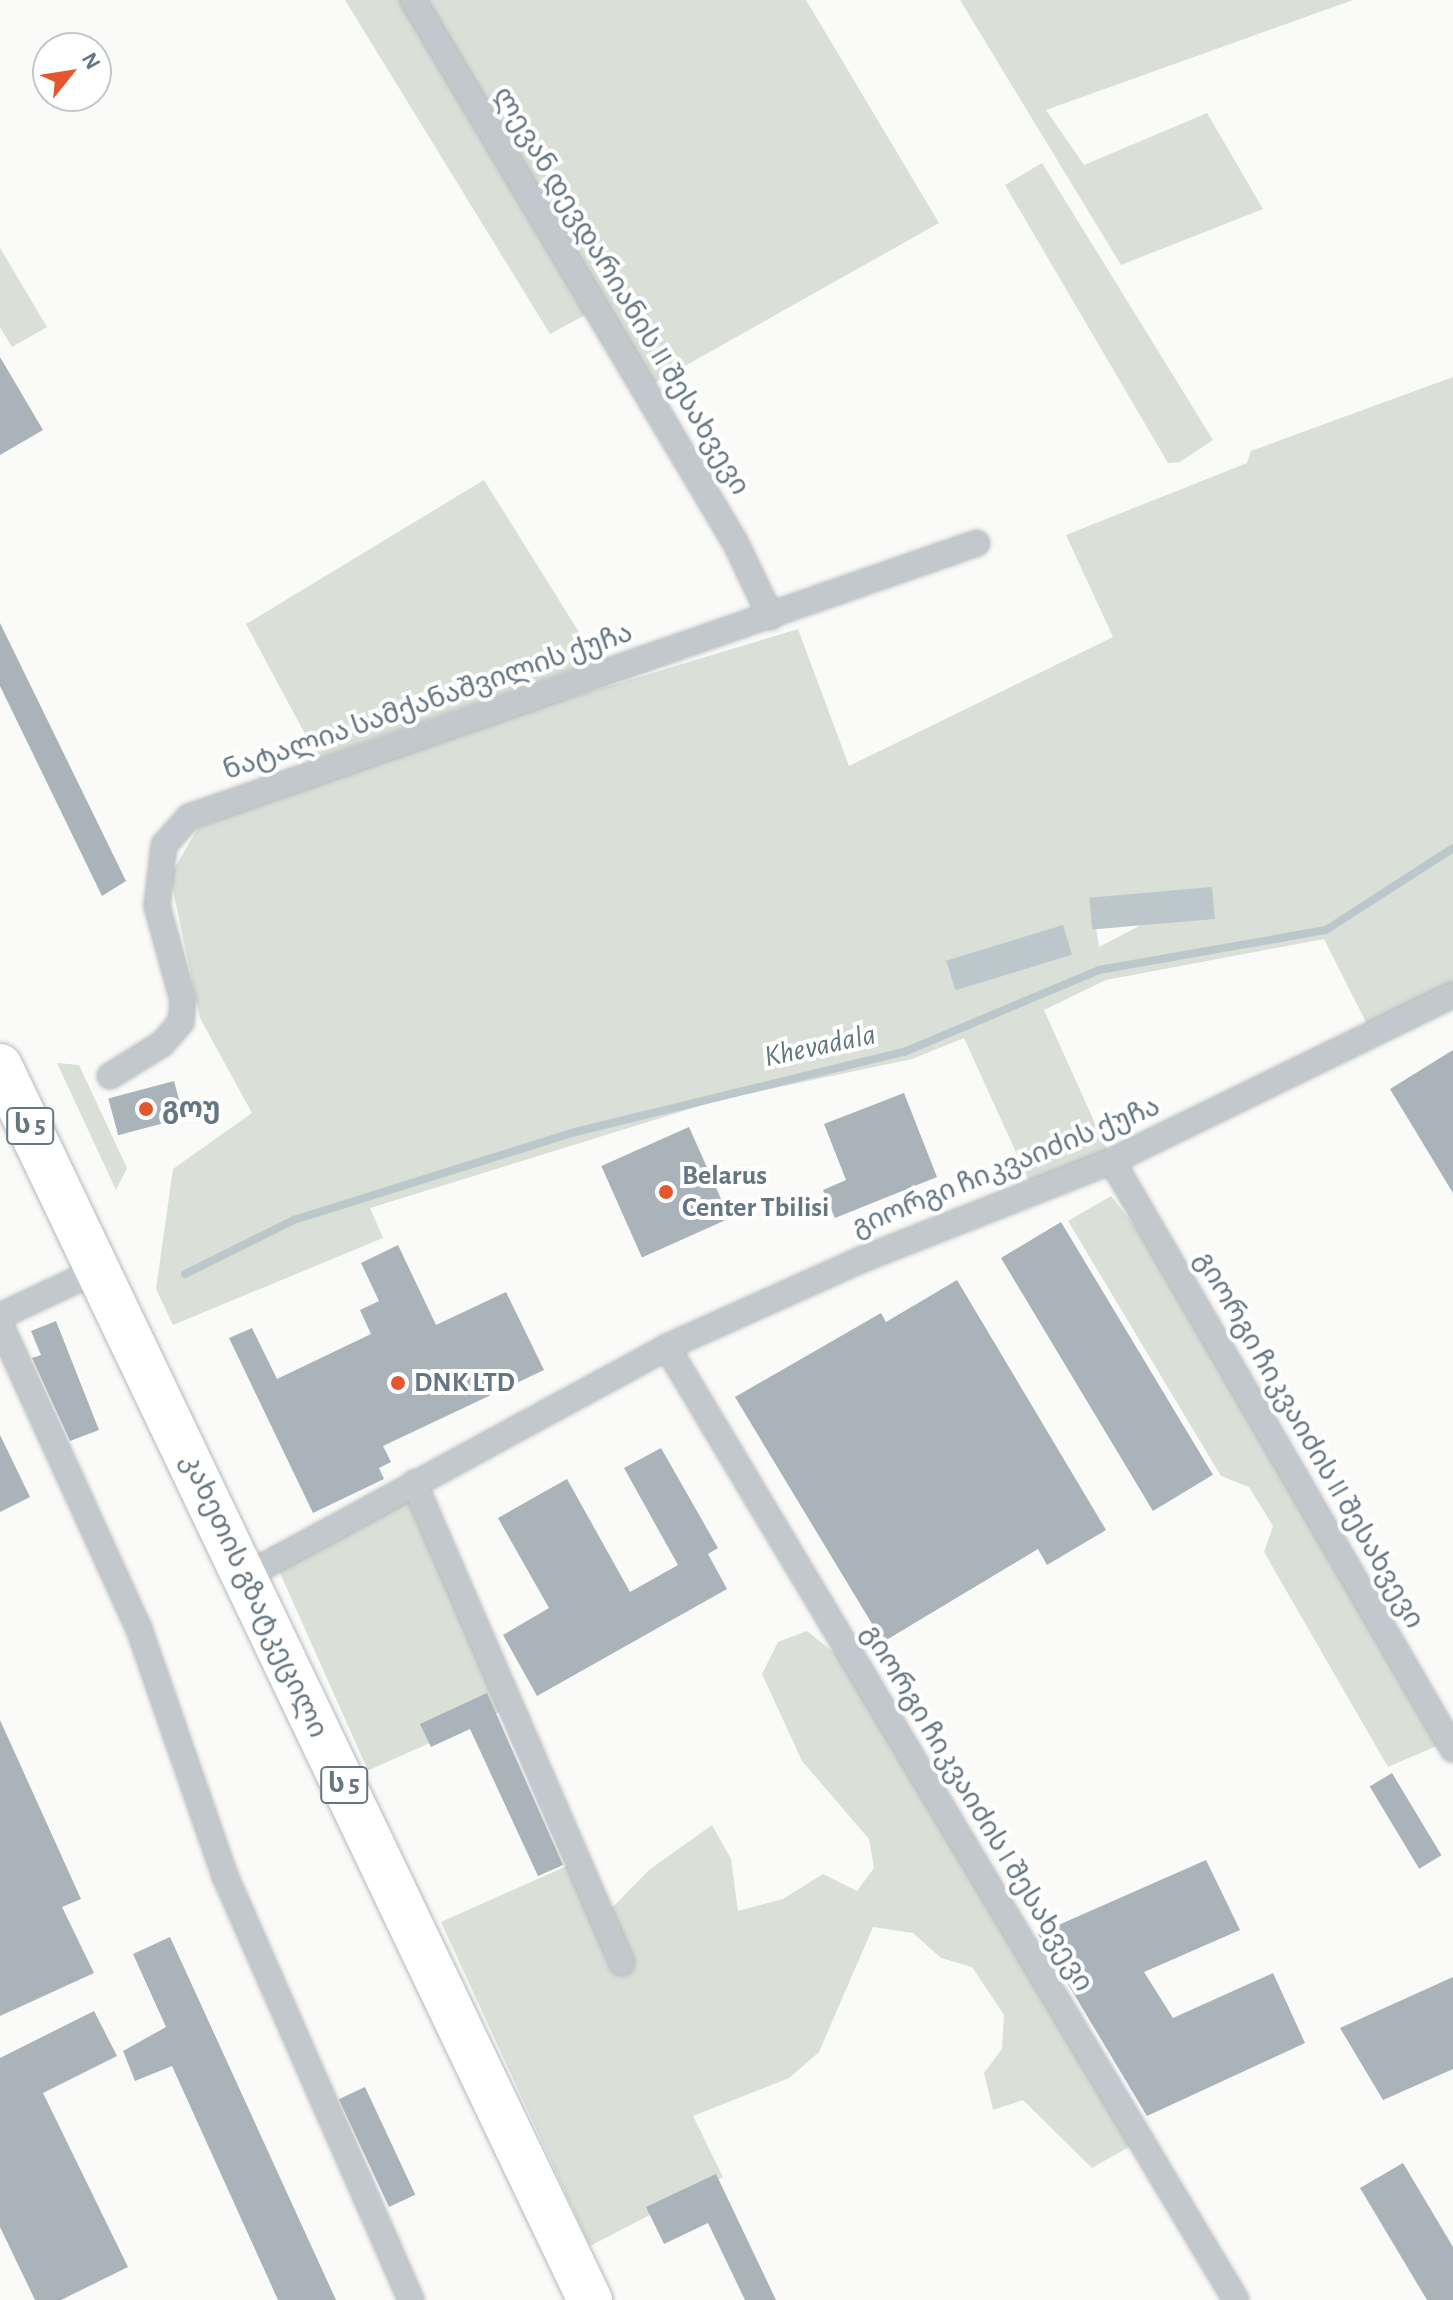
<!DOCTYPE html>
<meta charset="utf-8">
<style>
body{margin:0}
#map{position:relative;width:1453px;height:2300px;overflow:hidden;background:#fafaf8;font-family:"Alegreya Sans","Noto Sans Georgian",sans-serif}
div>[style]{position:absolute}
.green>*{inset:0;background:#dadfd7;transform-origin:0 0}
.water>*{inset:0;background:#bbc7cb;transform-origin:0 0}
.stream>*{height:8px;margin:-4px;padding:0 4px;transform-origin:4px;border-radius:4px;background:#bbc7cb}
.building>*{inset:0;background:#aab3b9;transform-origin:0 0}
.roads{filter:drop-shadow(0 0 2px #b4b9bd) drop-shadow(0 0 2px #b4b9bd)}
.street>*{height:24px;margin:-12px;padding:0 12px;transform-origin:12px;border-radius:12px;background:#c3c8cc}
.highway>*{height:44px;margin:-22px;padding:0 22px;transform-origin:22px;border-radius:22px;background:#fff}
.dots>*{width:22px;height:22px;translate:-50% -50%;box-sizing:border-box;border:4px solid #fff;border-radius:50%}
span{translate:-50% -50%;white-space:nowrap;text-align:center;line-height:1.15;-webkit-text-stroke:8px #fff;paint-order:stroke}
.shield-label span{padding:2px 6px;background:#fff;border:2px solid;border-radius:6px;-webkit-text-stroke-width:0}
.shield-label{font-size:26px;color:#657683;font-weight:700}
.street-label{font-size:28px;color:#657683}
.poi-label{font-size:28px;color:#657683;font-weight:700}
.left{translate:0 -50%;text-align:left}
.water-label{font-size:30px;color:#60757c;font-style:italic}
.north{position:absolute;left:32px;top:32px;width:80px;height:80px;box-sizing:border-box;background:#fff;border:2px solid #c1c8cd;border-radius:50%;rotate:60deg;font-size:22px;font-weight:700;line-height:32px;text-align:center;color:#657683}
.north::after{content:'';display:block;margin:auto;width:28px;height:36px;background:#e4572e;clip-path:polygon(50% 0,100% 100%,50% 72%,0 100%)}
</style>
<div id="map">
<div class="green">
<i style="clip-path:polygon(345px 0,403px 0,587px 314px,550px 334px)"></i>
<i style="clip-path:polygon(426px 0,806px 0,939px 223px,651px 385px)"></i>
<i style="clip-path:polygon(960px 0,1353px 0,1046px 110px,1084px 165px,1207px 113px,1263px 209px,1121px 265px)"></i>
<i style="clip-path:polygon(1042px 163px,1213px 440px,1180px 462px,1168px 463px,1005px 185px)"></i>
<i style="clip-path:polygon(0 248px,47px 327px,12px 347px,0 327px)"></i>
<i style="clip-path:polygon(evenodd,1453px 377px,1453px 995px,1372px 1034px,1324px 939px,1106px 980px,1044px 1010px,1112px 1161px,1034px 1192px,964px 1038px,912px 1059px,719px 1100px,370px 1208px,383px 1238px,173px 1325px,156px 1289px,173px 1169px,252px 1113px,200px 1018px,170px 876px,198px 828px,391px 752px,798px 629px,849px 766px,1113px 637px,1066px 535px,1247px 463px,1251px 451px,1453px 377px,1212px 888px,1099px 947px,1099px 946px,1094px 917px,1212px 888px)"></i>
<i style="clip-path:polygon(484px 480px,597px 661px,318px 758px,246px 624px)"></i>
<i style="clip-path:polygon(57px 1063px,79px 1065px,127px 1168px,116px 1190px)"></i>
<i style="clip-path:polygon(1111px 1196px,1193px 1301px,1448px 1741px,1388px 1767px,1264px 1552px,1273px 1526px,1249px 1487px,1221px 1476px,1068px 1221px)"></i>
<i style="left:414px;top:1483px;width:244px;height:159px;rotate:66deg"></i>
<i style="clip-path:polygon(807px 1631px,863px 1676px,1141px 2140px,1092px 2168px,1023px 2100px,993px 2110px,984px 2073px,1002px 2049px,1004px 2015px,972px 1967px,941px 1958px,913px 1933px,873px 1927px,819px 2052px,789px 2078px,693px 2116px,723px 2177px,590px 2246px,441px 1922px,578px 1861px,603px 1917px,649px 1870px,712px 1825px,731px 1859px,738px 1911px,783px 1899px,823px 1874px,857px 1891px,874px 1868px,869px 1839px,802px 1761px,762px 1674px,778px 1642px)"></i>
</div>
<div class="water">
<i style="left:1212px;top:887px;width:32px;height:123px;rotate:85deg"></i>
<i style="left:1063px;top:925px;width:31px;height:122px;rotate:73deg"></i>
</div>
<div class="stream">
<i style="left:185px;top:1274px;width:122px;rotate:-26.4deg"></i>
<i style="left:294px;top:1220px;width:294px;rotate:-17.4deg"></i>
<i style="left:575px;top:1132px;width:339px;rotate:-13.7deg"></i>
<i style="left:904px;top:1052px;width:212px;rotate:-22.8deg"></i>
<i style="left:1099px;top:970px;width:230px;rotate:-10deg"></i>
<i style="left:1326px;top:930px;width:151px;rotate:-32.8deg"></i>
</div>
<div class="building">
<i style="clip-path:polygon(0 357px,43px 430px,0 455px)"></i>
<i style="clip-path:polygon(0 623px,126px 881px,102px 896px,0 686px)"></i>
<i style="clip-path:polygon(1453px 1050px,1453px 1193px,1390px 1089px)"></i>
<i style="left:174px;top:1081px;width:38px;height:68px;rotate:75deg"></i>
<i style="clip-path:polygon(904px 1093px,937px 1177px,835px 1218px,823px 1190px,846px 1180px,824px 1124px)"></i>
<i style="left:689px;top:1127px;width:100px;height:96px;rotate:66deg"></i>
<i style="left:1061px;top:1222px;width:295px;height:70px;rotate:59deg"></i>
<i style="clip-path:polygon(398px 1245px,436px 1325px,506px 1292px,544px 1370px,383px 1446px,391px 1462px,379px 1468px,384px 1479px,313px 1513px,229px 1338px,252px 1328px,277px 1379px,371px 1334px,360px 1310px,379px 1301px,361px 1263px)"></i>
<i style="clip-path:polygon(957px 1280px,1106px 1530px,1047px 1565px,1038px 1549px,883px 1642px,735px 1397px,881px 1313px,886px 1322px)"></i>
<i style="clip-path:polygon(56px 1321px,99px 1430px,70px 1441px,32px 1358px,41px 1355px,31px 1331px)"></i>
<i style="clip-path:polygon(0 1435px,30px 1497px,0 1512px)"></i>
<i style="clip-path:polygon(661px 1448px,718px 1548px,708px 1554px,727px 1589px,537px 1696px,503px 1635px,549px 1608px,498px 1518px,567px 1479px,630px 1592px,678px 1565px,624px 1468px)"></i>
<i style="clip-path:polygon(487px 1693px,563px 1865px,538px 1876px,470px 1729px,431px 1747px,420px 1724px)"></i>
<i style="clip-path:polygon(0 1720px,81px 1899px,62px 1907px,94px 1973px,0 2016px)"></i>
<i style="left:1392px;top:1773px;width:96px;height:26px;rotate:59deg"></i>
<i style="clip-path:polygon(1206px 1860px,1240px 1930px,1144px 1972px,1173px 2018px,1273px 1973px,1305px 2043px,1147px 2116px,1038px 1934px)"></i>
<i style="clip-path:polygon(170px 1937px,336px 2300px,278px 2300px,172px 2066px,135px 2081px,123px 2051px,166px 2027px,133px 1954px)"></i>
<i style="clip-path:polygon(1453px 1977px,1453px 2069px,1383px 2100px,1340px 2028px)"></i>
<i style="clip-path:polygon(94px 2011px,117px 2056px,43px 2093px,128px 2267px,61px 2300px,35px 2300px,0 2227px,0 2058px)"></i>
<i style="left:365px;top:2087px;width:119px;height:29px;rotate:65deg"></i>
<i style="clip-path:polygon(1403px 2163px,1453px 2247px,1453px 2300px,1427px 2300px,1360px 2188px)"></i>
<i style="clip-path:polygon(716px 2174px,776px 2300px,745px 2300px,708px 2223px,664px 2244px,646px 2207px)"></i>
</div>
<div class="roads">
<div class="street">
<i style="left:413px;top:0;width:630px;rotate:59.29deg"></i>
<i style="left:735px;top:542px;width:83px;rotate:64.4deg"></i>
<i style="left:110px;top:1076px;width:61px;rotate:-31.6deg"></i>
<i style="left:162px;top:1044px;width:29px;rotate:-49deg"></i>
<i style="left:181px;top:1022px;width:22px;rotate:-85deg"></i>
<i style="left:183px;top:1000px;width:98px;rotate:-105.5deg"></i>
<i style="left:157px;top:906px;width:61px;rotate:-83.5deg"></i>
<i style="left:164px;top:845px;width:38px;rotate:-48deg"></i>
<i style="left:189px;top:817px;width:834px;rotate:-19.17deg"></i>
<i style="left:1112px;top:1161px;width:680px;rotate:59.89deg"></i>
<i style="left:0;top:1316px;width:108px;rotate:-25.1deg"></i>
<i style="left:0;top:1324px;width:335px;rotate:65.5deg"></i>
<i style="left:139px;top:1629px;width:262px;rotate:70.8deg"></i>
<i style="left:225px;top:1876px;width:463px;rotate:66.3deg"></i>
<i style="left:667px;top:1347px;width:1110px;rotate:59.16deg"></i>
<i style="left:414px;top:1483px;width:523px;rotate:66.57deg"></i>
<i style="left:244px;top:1577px;width:481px;rotate:-28.5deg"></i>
<i style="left:667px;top:1347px;width:209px;rotate:-24.2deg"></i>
<i style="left:858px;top:1261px;width:273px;rotate:-21.5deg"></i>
<i style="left:1112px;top:1161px;width:379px;rotate:-26deg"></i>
</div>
<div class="highway">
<i style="left:0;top:1066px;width:1368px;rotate:64.45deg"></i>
</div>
</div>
<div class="dots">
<i style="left:146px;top:1109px;background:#e4572e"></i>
<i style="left:666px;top:1192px;background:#e4572e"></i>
<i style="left:398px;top:1383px;background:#e4572e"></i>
</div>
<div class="shield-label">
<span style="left:30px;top:1126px">ს 5</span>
<span style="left:344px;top:1785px">ს 5</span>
</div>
<div class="street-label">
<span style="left:621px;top:291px;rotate:59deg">ლევან დევდარიანის II შესახვევი</span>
<span style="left:428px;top:702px;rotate:-19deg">ნატალია სამქანაშვილის ქუჩა</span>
<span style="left:1006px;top:1167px;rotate:-22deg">გიორგი ჩიკვაიძის ქუჩა</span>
<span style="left:1309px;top:1440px;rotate:60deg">გიორგი ჩიკვაიძის II შესახვევი</span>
<span style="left:254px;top:1596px;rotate:65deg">კახეთის გზატკეცილი</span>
<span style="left:977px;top:1808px;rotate:59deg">გიორგი ჩიკვაიძის I შესახვევი</span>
</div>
<div class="poi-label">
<span class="left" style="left:162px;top:1109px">გოუ</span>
<span class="left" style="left:682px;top:1192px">Belarus<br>Center Tbilisi</span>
<span class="left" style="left:414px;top:1383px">DNK LTD</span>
</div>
<div class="water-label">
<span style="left:820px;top:1046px;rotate:-12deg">Khevadala</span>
</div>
<div class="north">N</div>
</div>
